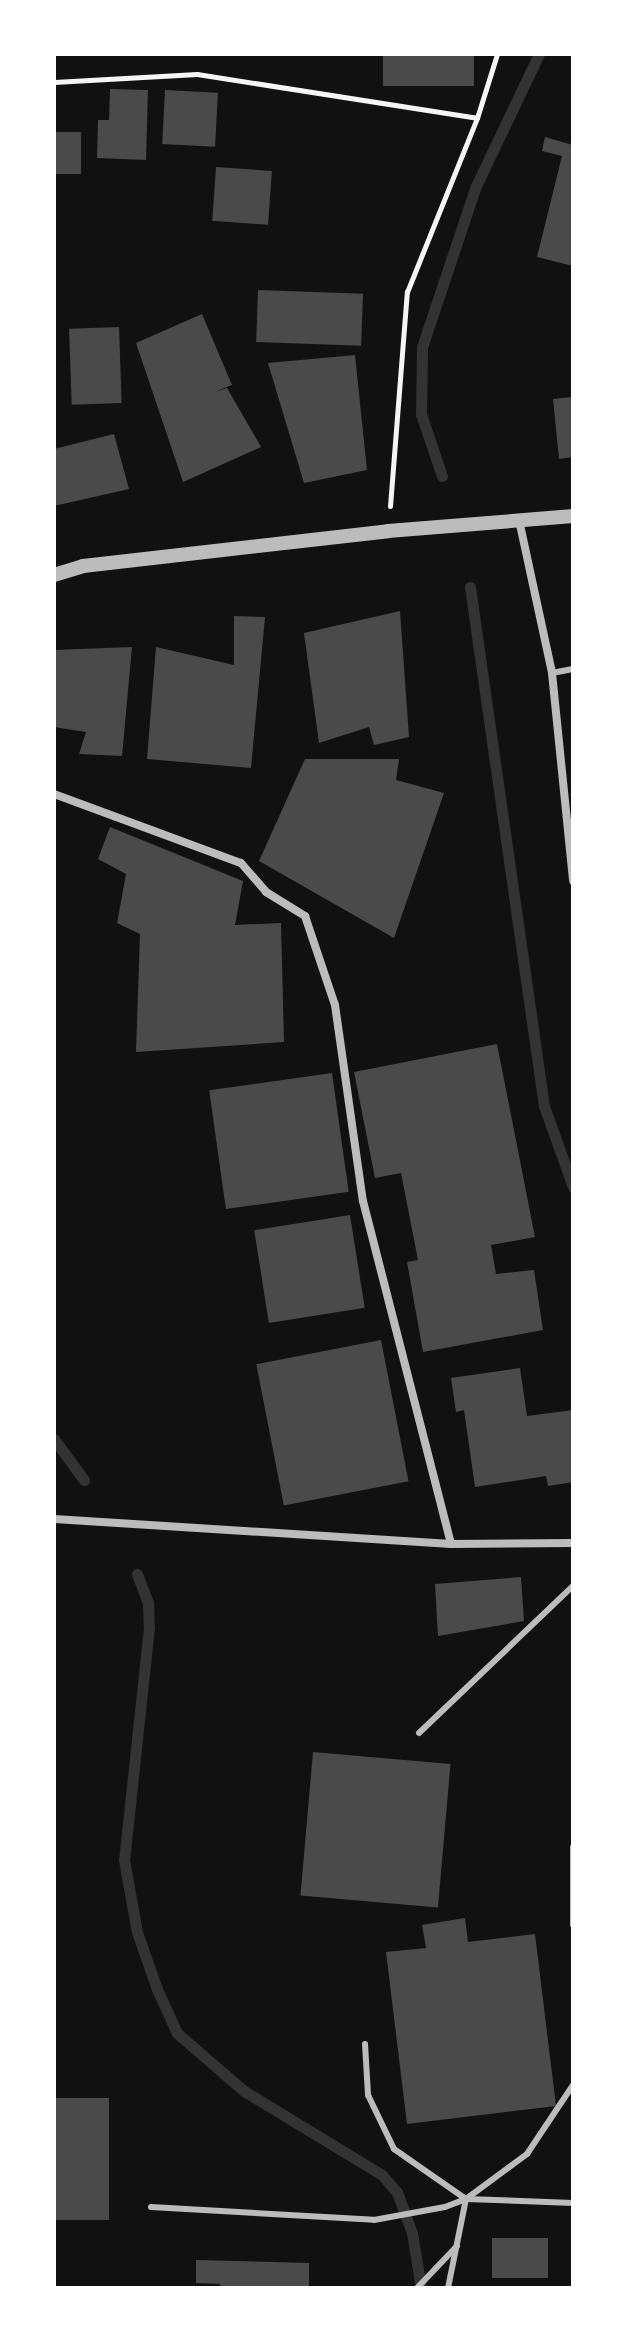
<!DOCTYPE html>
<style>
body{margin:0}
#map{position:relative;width:627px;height:2342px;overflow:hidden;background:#111;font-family:"Roboto Condensed",sans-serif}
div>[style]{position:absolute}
.stream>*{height:11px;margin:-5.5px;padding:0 5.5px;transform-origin:5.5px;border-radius:5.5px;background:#333}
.building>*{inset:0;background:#4a4a4a;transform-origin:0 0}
.path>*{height:5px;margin:-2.5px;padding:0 2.5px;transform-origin:2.5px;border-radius:2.5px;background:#f5f5f5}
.service>*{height:6px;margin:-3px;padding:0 3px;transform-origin:3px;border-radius:3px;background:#bcbcbc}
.minor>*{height:8px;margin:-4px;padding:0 4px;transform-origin:4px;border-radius:4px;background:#bcbcbc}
.tertiary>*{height:14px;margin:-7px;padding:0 7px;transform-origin:7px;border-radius:7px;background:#bcbcbc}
span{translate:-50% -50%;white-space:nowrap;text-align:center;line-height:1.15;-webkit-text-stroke:7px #fff;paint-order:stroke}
.frame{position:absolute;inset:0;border:56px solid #fff;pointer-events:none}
</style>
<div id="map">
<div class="stream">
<i style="left:442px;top:476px;width:65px;rotate:-108.7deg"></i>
<i style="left:421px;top:414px;width:67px;rotate:-89.1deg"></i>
<i style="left:422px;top:347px;width:170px;rotate:-71.5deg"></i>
<i style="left:476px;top:186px;width:146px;rotate:-64.5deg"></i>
<i style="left:470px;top:587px;width:524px;rotate:81.89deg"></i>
<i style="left:544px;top:1106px;width:86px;rotate:70.3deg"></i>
<i style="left:54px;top:1439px;width:51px;rotate:53.8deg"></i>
<i style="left:137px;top:1574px;width:31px;rotate:69deg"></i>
<i style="left:148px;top:1603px;width:24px;rotate:88deg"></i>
<i style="left:149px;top:1627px;width:234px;rotate:96.1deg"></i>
<i style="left:124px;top:1860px;width:73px;rotate:79.8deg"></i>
<i style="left:137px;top:1932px;width:60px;rotate:70.7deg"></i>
<i style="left:157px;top:1989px;width:48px;rotate:65.6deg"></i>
<i style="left:177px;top:2033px;width:89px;rotate:40.9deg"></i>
<i style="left:244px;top:2091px;width:162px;rotate:31.3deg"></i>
<i style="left:382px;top:2175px;width:23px;rotate:49deg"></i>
<i style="left:397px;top:2192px;width:44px;rotate:69.9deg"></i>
<i style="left:412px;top:2233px;width:56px;rotate:80.7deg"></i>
</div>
<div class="building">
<i style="left:383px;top:54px;width:91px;height:32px"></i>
<i style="clip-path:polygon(110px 89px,148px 90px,146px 160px,97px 158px,98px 120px,109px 120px)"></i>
<i style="left:165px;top:90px;width:53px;height:54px;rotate:3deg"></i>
<i style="left:54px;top:132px;width:27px;height:42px"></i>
<i style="clip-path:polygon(545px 137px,573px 145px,573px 266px,537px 257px,562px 156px,542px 151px)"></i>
<i style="left:216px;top:167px;width:56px;height:54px;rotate:4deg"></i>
<i style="left:258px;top:290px;width:105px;height:52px;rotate:2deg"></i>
<i style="clip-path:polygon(202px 314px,232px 385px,214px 392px,227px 388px,261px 447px,183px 482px,136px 343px)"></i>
<i style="left:119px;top:327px;width:76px;height:50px;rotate:88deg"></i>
<i style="clip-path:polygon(355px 355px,367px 470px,304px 483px,268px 363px)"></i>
<i style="clip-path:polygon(573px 397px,573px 457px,559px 459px,553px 399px)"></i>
<i style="clip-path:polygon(114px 434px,129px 489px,54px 506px,54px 449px)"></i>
<i style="clip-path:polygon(400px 611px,409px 737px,374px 745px,369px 727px,319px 743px,304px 633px)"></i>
<i style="clip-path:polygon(234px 616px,265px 617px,251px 768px,147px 759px,156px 647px,234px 665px)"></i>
<i style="clip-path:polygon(132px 647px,122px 756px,79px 754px,86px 732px,54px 727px,54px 650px)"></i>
<i style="clip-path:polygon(305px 759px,399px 759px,396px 780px,444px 793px,394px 938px,259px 861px)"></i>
<i style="clip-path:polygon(110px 827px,243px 881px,235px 925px,281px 923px,284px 1042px,136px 1052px,140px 934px,117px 923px,126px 874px,98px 859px)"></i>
<i style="clip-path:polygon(497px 1044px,535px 1237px,491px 1245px,496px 1274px,534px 1270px,543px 1330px,423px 1352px,407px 1262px,418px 1260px,401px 1173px,375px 1178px,354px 1072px)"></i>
<i style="left:332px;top:1073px;width:120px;height:124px;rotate:82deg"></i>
<i style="left:350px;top:1215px;width:94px;height:97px;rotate:81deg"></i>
<i style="left:381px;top:1340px;width:144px;height:127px;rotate:79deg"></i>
<i style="clip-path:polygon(520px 1368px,527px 1416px,573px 1410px,573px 1482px,548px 1486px,546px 1476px,475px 1487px,464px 1410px,456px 1412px,451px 1378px)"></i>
<i style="clip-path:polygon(521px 1577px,524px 1621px,438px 1636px,435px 1584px)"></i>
<i style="left:313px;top:1752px;width:138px;height:144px;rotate:5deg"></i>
<i style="clip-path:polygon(465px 1918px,468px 1942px,535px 1934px,556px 2106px,407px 2124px,386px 1952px,426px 1948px,422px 1925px)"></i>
<i style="left:54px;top:2098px;width:55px;height:122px"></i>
<i style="left:492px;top:2238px;width:56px;height:40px"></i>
<i style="clip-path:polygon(196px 2260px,309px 2263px,309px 2288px,220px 2288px,220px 2284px,196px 2283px)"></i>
</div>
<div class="path">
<i style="left:54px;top:82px;width:143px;rotate:-3.2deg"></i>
<i style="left:197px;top:74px;width:283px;rotate:8.9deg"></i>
<i style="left:390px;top:506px;width:215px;rotate:-85.5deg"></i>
<i style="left:407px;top:292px;width:188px;rotate:-68.1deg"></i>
<i style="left:477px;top:118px;width:67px;rotate:-72.6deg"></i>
</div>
<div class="service">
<i style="left:552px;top:673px;width:21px;rotate:-11deg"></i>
<i style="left:419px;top:1733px;width:213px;rotate:-43.7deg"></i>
<i style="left:573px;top:1847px;width:78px;rotate:90deg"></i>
<i style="left:365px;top:2044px;width:51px;rotate:86.6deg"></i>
<i style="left:368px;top:2095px;width:60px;rotate:64.3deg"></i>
<i style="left:394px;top:2149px;width:88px;rotate:34.8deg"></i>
<i style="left:466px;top:2199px;width:107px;rotate:2.1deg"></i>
<i style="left:151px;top:2207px;width:223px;rotate:3.3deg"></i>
<i style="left:374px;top:2220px;width:72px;rotate:-10.4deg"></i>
<i style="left:445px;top:2207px;width:22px;rotate:-21deg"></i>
<i style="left:466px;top:2199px;width:76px;rotate:-36.4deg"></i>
<i style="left:527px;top:2154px;width:83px;rotate:-56.3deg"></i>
<i style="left:417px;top:2288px;width:58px;rotate:-46.4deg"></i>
<i style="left:448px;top:2288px;width:91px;rotate:-78.6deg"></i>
</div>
<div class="minor">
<i style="left:519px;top:520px;width:157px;rotate:77.8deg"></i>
<i style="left:552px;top:673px;width:209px;rotate:84.2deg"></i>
<i style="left:54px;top:794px;width:199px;rotate:20.3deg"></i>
<i style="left:241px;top:863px;width:38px;rotate:49deg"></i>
<i style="left:266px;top:892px;width:46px;rotate:31.6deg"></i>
<i style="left:305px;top:916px;width:94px;rotate:71.4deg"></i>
<i style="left:335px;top:1005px;width:198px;rotate:81.9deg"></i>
<i style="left:363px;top:1201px;width:354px;rotate:75.6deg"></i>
<i style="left:54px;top:1519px;width:398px;rotate:3.6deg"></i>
<i style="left:451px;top:1544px;width:122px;rotate:-0.5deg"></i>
</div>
<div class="tertiary">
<i style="left:54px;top:575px;width:30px;rotate:-17deg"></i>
<i style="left:83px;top:566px;width:307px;rotate:-6.5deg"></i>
<i style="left:388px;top:531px;width:186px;rotate:-4.6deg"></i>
</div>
<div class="frame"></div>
</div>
